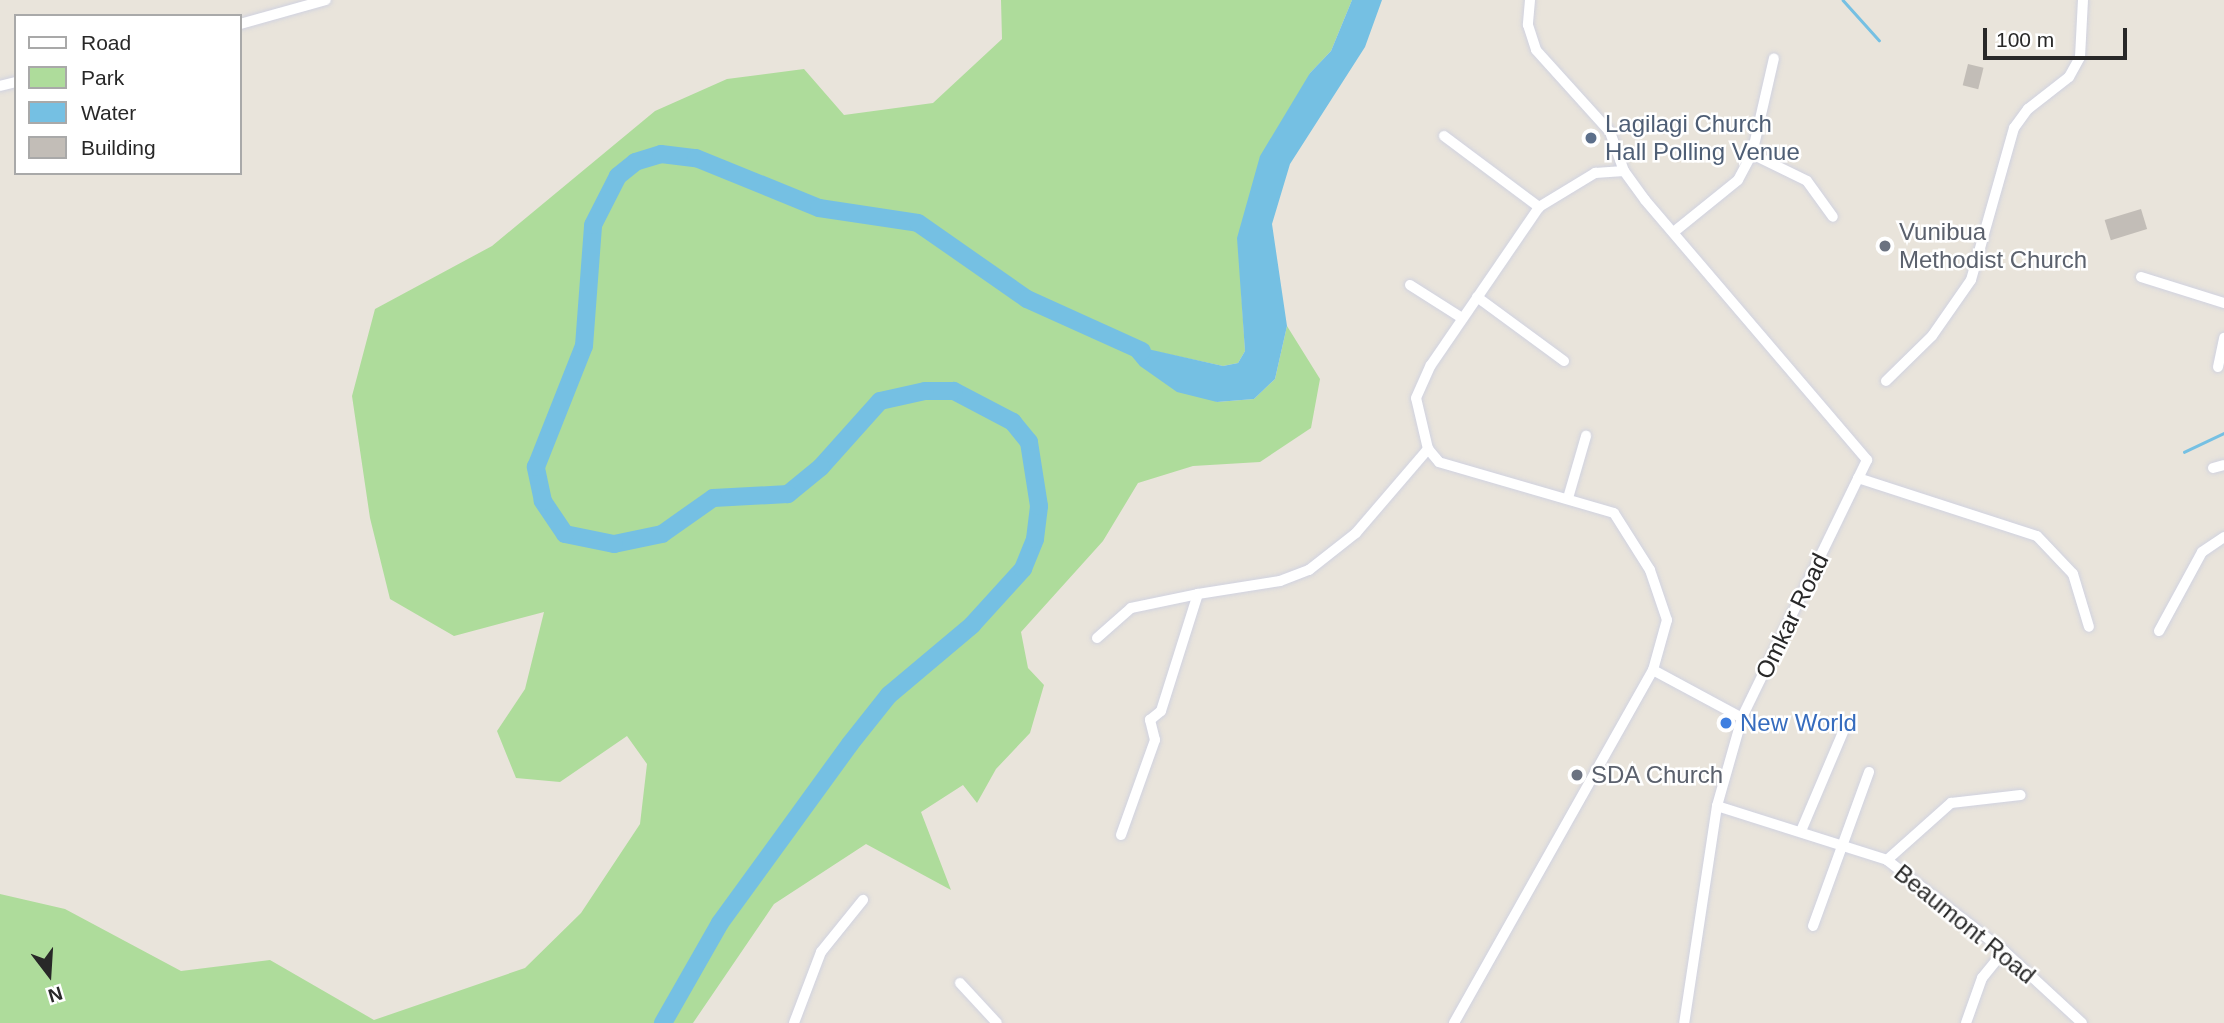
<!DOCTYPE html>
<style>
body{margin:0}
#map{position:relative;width:2224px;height:1023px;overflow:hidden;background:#e9e4db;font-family:Arial,sans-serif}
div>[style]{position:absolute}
.green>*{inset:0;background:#aedc9b}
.water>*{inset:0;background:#75c0e3}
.stream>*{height:2.5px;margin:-1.25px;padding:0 1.25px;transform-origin:1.25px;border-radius:1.25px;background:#75c0e3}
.river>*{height:18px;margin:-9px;padding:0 9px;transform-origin:9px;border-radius:9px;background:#75c0e3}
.building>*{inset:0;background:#c2bdb7;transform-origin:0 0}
.roads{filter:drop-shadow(0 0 2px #d0d2e0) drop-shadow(0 0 2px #d0d2e0)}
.minor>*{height:10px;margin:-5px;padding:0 5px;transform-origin:5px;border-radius:5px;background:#fff}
.dots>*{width:19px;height:19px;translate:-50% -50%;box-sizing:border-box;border:4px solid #fff;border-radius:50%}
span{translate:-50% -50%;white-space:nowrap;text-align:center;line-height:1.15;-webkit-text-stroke:5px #fff;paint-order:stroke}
.service-label{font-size:24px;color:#4e5e75}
.left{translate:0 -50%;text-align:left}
.worship-label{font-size:24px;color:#5b616d}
.street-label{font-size:24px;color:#282828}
.shop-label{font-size:24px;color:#366cbe}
.legend{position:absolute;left:14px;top:14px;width:228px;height:161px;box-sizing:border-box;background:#fff;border:2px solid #a9a9a9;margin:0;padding:9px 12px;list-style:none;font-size:21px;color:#282828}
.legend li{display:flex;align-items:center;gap:14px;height:35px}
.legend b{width:35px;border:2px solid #a9a9a9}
.north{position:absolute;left:14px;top:939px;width:70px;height:70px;-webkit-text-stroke:5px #fff;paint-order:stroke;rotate:163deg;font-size:19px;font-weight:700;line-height:28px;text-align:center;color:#282828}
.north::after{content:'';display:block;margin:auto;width:24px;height:32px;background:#282828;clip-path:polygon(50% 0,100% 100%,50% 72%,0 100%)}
.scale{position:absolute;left:1983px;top:28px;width:144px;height:32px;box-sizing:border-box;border:4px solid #282828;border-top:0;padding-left:9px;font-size:21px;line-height:24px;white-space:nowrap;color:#282828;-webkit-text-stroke:5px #fff;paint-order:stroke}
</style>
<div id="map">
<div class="green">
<i style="clip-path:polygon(1001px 0,1352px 0,1331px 51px,1310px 73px,1241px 288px,1245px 351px,1238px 363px,1223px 366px,1121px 344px,1217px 402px,1254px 399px,1275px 379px,1287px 326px,1320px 379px,1311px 428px,1260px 462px,1193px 466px,1138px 483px,1103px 541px,1021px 632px,1028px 668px,1044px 685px,1030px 733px,996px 769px,977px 803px,963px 785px,921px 812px,951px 890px,866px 844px,774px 904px,693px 1023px,0 1023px,0 894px,65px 909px,181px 971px,270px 960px,374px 1020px,525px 968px,581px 913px,640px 824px,647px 764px,627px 736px,560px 782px,516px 778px,497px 731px,525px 689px,544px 612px,454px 636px,390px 599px,370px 518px,352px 396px,375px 309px,492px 246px,655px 111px,727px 79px,804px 69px,844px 115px,933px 103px,1002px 39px)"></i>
</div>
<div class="water">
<i style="clip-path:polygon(1352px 0,1382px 0,1365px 47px,1290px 164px,1272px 224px,1287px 326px,1275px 379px,1254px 399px,1217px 402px,1177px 392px,1140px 366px,1121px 343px,1223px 366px,1238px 363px,1245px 351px,1237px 238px,1260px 156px,1310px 73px,1331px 51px)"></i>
</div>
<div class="stream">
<i style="left:1843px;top:0;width:54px;rotate:48deg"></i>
<i style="left:2184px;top:452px;width:44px;rotate:-25.4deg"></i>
</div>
<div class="river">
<i style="left:663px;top:1023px;width:115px;rotate:-60.3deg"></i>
<i style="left:720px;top:923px;width:221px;rotate:-54deg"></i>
<i style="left:850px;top:744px;width:63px;rotate:-51.5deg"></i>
<i style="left:889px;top:695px;width:109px;rotate:-40.1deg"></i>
<i style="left:972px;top:625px;width:76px;rotate:-47.7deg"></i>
<i style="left:1023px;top:569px;width:32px;rotate:-68deg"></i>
<i style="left:1035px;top:539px;width:33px;rotate:-83deg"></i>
<i style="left:1039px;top:506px;width:65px;rotate:-98.9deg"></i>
<i style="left:1029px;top:442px;width:26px;rotate:-129deg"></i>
<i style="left:1013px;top:422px;width:67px;rotate:-152.3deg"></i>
<i style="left:954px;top:391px;width:29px;rotate:180deg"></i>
<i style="left:925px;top:391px;width:46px;rotate:167.5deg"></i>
<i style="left:880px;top:401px;width:89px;rotate:131.8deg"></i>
<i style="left:821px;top:467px;width:43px;rotate:140.7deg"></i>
<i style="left:788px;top:494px;width:75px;rotate:176.9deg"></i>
<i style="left:713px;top:498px;width:62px;rotate:144.8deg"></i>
<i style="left:662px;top:534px;width:49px;rotate:168.2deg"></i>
<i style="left:614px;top:544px;width:50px;rotate:-168.5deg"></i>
<i style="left:565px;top:534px;width:40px;rotate:-124deg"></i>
<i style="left:543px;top:501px;width:35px;rotate:-102deg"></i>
<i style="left:536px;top:467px;width:130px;rotate:-68.4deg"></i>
<i style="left:584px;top:346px;width:121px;rotate:-85.7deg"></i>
<i style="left:593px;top:225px;width:55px;rotate:-63deg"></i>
<i style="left:618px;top:176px;width:22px;rotate:-39deg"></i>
<i style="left:635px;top:162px;width:27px;rotate:-17deg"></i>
<i style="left:661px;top:154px;width:35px;rotate:7deg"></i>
<i style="left:696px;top:158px;width:133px;rotate:22.1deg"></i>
<i style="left:819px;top:208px;width:100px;rotate:8.6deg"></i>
<i style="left:918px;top:223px;width:133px;rotate:34.9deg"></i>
<i style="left:1027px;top:299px;width:126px;rotate:24.3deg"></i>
</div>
<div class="building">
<i style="left:1968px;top:64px;width:16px;height:22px;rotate:14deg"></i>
<i style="left:2141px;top:209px;width:21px;height:38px;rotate:73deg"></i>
</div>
<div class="roads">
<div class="minor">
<i style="left:1530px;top:0;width:25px;rotate:95deg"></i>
<i style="left:1528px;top:25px;width:26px;rotate:72deg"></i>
<i style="left:1536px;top:50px;width:110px;rotate:47.9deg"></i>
<i style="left:1610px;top:132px;width:41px;rotate:70.3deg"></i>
<i style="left:1624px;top:171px;width:36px;rotate:54deg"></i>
<i style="left:1645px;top:200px;width:342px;rotate:49.5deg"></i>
<i style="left:1867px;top:460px;width:287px;rotate:115.9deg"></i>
<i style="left:1742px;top:718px;width:91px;rotate:105.9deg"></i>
<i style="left:1717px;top:806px;width:219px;rotate:98.6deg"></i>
<i style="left:240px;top:24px;width:89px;rotate:-15.6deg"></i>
<i style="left:0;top:86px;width:16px;rotate:-14deg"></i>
<i style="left:1444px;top:136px;width:119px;rotate:36.8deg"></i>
<i style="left:1752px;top:154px;width:61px;rotate:26.1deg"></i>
<i style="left:1807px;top:181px;width:44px;rotate:54.2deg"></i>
<i style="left:1675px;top:231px;width:81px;rotate:-39deg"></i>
<i style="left:1738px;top:180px;width:30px;rotate:-62deg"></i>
<i style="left:1752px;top:154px;width:98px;rotate:-77.1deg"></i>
<i style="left:2141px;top:277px;width:87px;rotate:17.4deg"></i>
<i style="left:1410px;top:285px;width:62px;rotate:32.4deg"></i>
<i style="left:1477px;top:297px;width:108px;rotate:36.3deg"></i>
<i style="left:2218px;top:367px;width:30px;rotate:-78deg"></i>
<i style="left:1886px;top:381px;width:64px;rotate:-44.4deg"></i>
<i style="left:1932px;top:336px;width:68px;rotate:-55.1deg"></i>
<i style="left:1971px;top:280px;width:158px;rotate:-74.2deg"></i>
<i style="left:2014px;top:128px;width:24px;rotate:-54deg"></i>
<i style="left:2028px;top:109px;width:52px;rotate:-38deg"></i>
<i style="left:2069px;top:77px;width:23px;rotate:-61deg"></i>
<i style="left:2080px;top:57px;width:57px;rotate:-87deg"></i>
<i style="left:2213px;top:468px;width:11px;rotate:-15deg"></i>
<i style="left:1858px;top:478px;width:188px;rotate:18deg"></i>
<i style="left:2037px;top:536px;width:52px;rotate:46.5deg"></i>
<i style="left:2073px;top:574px;width:55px;rotate:73.2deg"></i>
<i style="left:1568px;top:498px;width:65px;rotate:-73.8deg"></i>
<i style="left:2159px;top:631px;width:90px;rotate:-61.4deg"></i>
<i style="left:2202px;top:552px;width:27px;rotate:-34deg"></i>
<i style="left:1097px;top:638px;width:45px;rotate:-41.4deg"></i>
<i style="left:1131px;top:608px;width:68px;rotate:-11.8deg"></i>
<i style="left:1653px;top:670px;width:101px;rotate:28.3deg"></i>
<i style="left:1717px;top:806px;width:178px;rotate:17.6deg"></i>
<i style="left:1887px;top:860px;width:148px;rotate:37.9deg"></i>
<i style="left:2004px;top:951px;width:106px;rotate:42.7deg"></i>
<i style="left:1801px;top:831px;width:108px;rotate:-67deg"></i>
<i style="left:1121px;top:835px;width:101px;rotate:-70.3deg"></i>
<i style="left:1155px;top:740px;width:21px;rotate:-104deg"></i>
<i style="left:1150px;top:720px;width:14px;rotate:-39deg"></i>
<i style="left:1161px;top:711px;width:123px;rotate:-72.5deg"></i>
<i style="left:1198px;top:594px;width:83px;rotate:-9deg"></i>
<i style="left:1280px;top:581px;width:31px;rotate:-21deg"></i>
<i style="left:1309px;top:570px;width:60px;rotate:-38.2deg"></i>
<i style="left:1356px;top:533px;width:111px;rotate:-49.4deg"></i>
<i style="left:1887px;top:860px;width:86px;rotate:-41.7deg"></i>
<i style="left:1951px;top:803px;width:70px;rotate:-6.5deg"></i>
<i style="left:1813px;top:926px;width:164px;rotate:-70deg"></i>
<i style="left:960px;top:983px;width:54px;rotate:47.2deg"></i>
<i style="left:794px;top:1023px;width:76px;rotate:-69.2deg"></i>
<i style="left:821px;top:952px;width:67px;rotate:-51.1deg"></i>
<i style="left:1454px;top:1023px;width:405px;rotate:-60.6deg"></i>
<i style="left:1653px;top:670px;width:52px;rotate:-74.4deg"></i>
<i style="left:1667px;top:620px;width:53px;rotate:-108.8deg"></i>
<i style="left:1650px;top:570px;width:67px;rotate:-122.3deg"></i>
<i style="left:1614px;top:513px;width:182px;rotate:-163.8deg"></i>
<i style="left:1439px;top:462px;width:17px;rotate:-130deg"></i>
<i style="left:1428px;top:449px;width:52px;rotate:-103.2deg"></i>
<i style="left:1416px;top:398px;width:36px;rotate:-66deg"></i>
<i style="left:1431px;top:365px;width:191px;rotate:-55.6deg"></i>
<i style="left:1539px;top:207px;width:66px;rotate:-31.3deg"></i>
<i style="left:1595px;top:173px;width:29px;rotate:-4deg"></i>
<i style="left:1966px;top:1023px;width:48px;rotate:-70.4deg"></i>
<i style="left:1982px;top:978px;width:35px;rotate:-51deg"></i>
</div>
</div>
<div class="dots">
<i style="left:1591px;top:138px;background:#5c6f8a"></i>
<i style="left:1885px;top:246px;background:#6b7280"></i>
<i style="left:1726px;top:723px;background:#3f7fe0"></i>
<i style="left:1577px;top:775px;background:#6b7280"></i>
</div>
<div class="service-label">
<span class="left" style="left:1605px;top:138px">Lagilagi Church<br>Hall Polling Venue</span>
</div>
<div class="worship-label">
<span class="left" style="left:1899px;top:246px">Vunibua<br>Methodist Church</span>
<span class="left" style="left:1591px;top:775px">SDA Church</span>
</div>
<div class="street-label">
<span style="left:1792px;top:616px;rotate:-64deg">Omkar Road</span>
<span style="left:1965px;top:924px;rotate:39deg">Beaumont Road</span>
</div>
<div class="shop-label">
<span class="left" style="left:1740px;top:723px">New World</span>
</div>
<ul class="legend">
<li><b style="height:9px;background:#fff"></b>Road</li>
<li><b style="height:19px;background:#aedc9b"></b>Park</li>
<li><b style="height:19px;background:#75c0e3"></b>Water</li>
<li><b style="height:19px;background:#c2bdb7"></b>Building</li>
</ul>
<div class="north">N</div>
<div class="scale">100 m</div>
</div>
